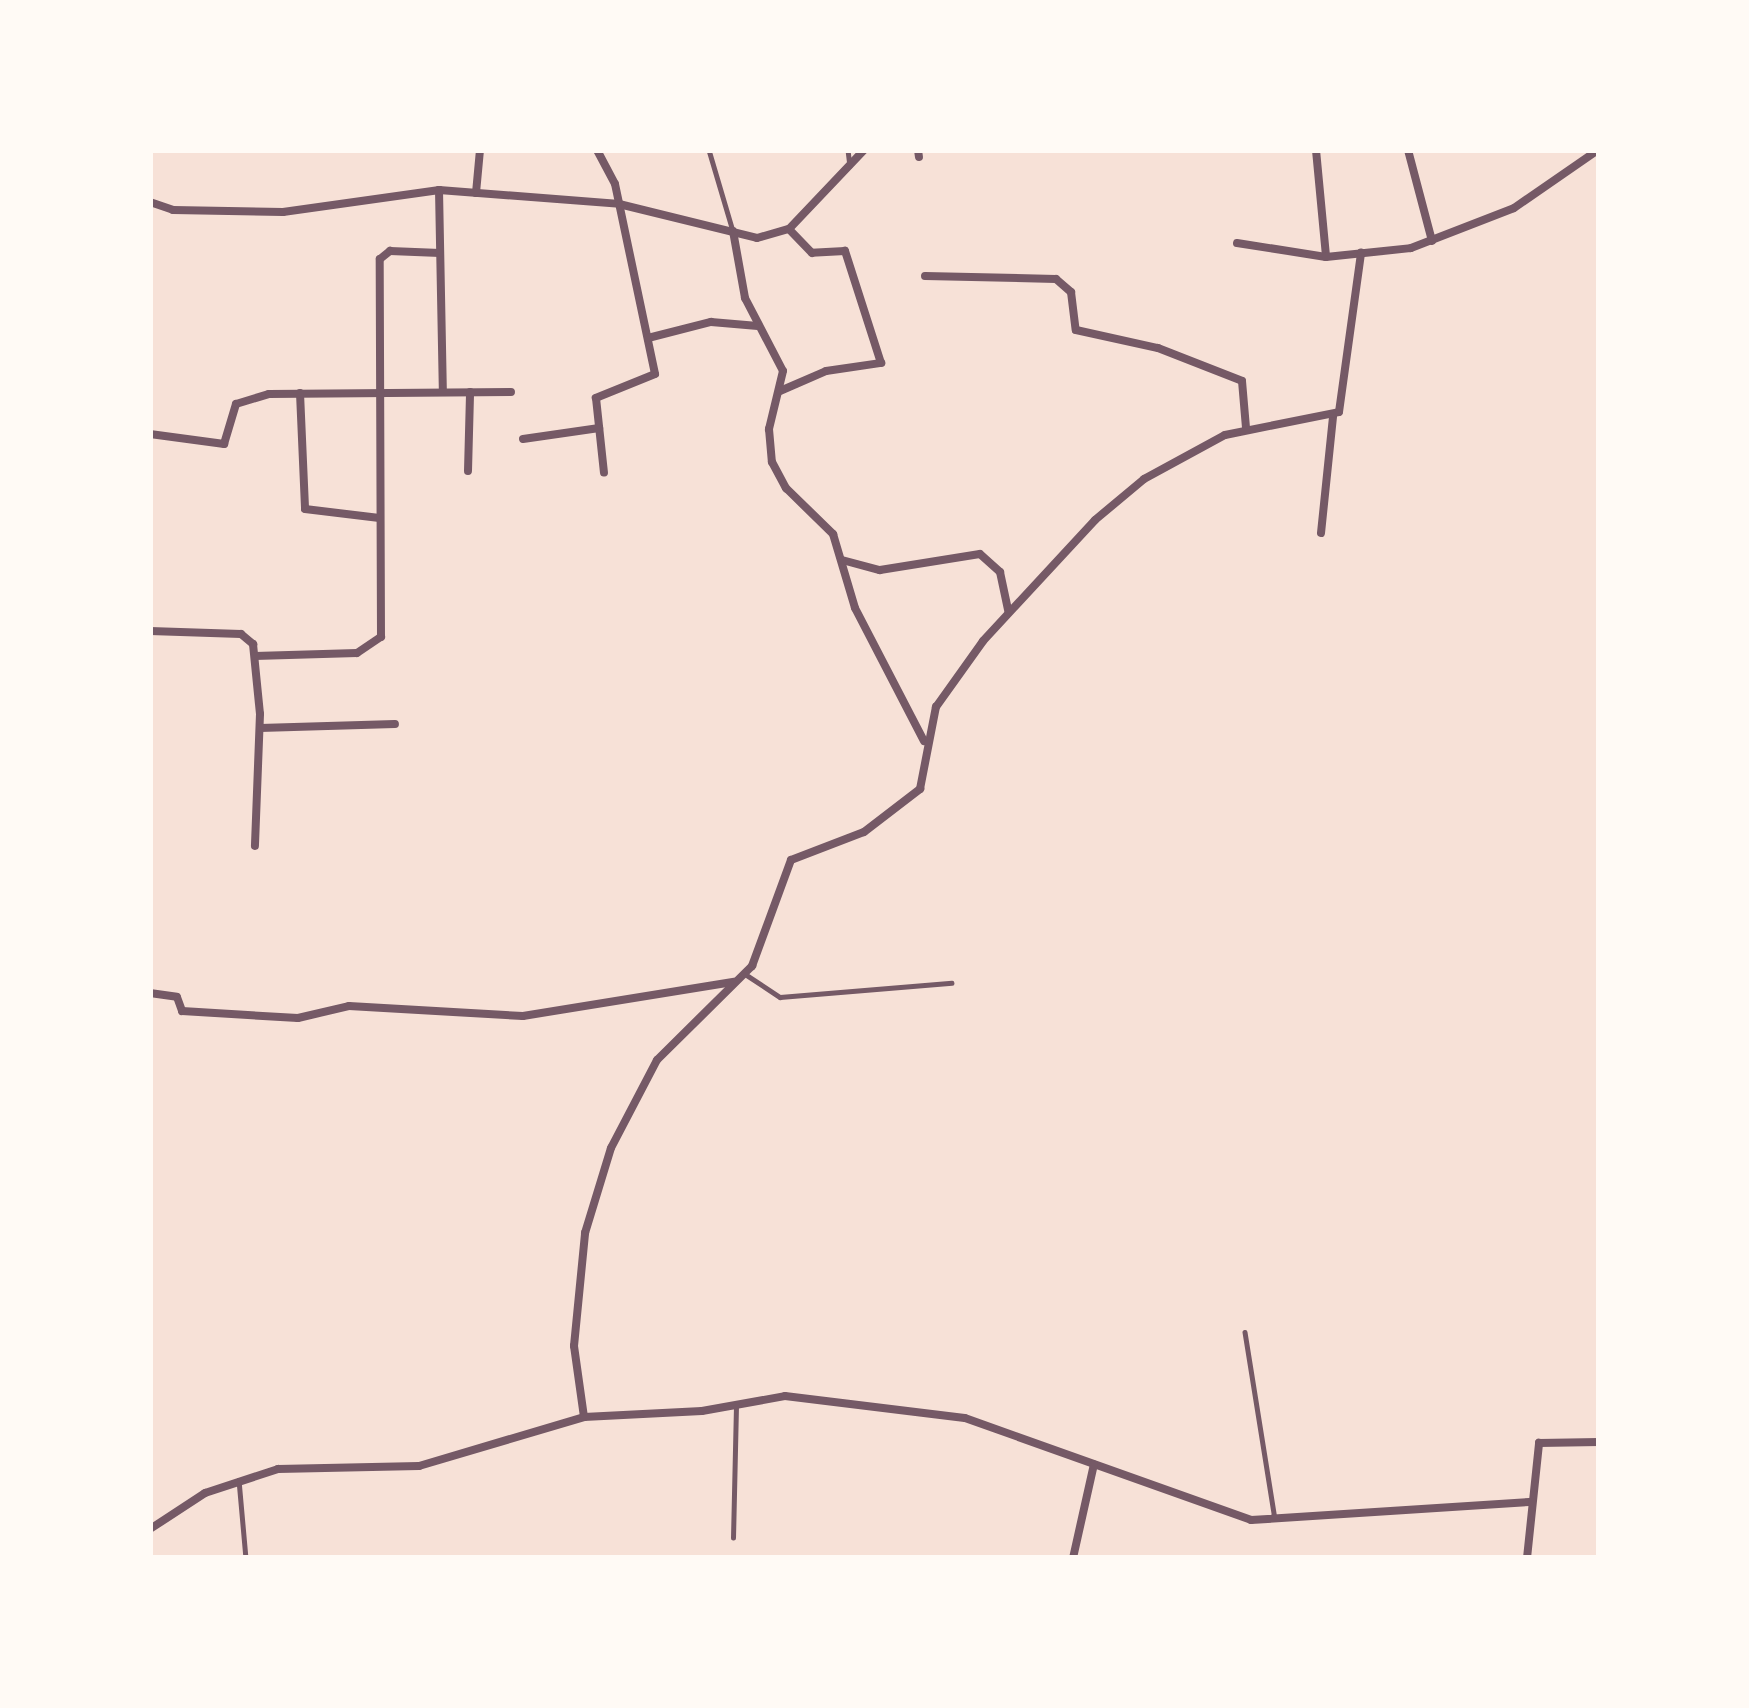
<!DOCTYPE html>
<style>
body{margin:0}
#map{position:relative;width:1749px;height:1708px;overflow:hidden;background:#f7e1d7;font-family:"Golos Text",sans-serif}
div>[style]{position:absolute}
.service>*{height:4.5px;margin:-2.25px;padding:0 2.25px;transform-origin:2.25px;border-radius:2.25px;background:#755966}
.minor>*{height:8px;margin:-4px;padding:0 4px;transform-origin:4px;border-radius:4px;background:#755966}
span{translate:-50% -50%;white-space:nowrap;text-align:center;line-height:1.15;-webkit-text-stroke:9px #fffaf5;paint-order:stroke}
.frame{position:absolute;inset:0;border:153px solid #fffaf5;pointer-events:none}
</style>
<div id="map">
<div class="service">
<i style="left:709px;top:150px;width:84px;rotate:73.5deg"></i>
<i style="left:848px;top:150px;width:16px;rotate:83deg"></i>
<i style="left:745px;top:974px;width:42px;rotate:33.3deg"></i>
<i style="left:780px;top:997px;width:172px;rotate:-4.7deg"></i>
<i style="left:1245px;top:1332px;width:189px;rotate:80.9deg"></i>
<i style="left:239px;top:1480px;width:78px;rotate:84.9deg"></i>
<i style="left:733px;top:1538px;width:131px;rotate:-88.7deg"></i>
</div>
<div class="minor">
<i style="left:597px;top:150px;width:38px;rotate:62deg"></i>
<i style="left:615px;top:184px;width:194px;rotate:78.1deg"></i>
<i style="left:655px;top:374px;width:64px;rotate:157.9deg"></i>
<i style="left:596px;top:398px;width:75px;rotate:83.9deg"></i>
<i style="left:918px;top:150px;width:7px;rotate:82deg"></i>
<i style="left:1316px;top:150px;width:106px;rotate:84.6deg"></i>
<i style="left:1408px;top:150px;width:94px;rotate:75.2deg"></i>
<i style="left:439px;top:190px;width:202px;rotate:88.9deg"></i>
<i style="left:476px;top:193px;width:43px;rotate:-84.7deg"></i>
<i style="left:150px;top:202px;width:24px;rotate:19deg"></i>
<i style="left:173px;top:210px;width:110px;rotate:1deg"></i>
<i style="left:283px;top:212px;width:158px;rotate:-8deg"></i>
<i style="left:439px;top:190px;width:181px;rotate:4.4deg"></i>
<i style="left:619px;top:204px;width:142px;rotate:13.8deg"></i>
<i style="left:757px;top:238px;width:33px;rotate:-16deg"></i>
<i style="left:789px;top:229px;width:109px;rotate:-46.5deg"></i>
<i style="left:733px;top:231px;width:68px;rotate:79.8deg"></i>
<i style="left:745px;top:298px;width:82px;rotate:62.5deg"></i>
<i style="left:783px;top:371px;width:60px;rotate:103.6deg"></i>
<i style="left:769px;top:429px;width:33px;rotate:85deg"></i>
<i style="left:772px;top:462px;width:30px;rotate:62deg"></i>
<i style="left:786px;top:488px;width:66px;rotate:44.4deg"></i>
<i style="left:833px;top:534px;width:77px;rotate:73.4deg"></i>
<i style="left:855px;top:608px;width:150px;rotate:62.6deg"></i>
<i style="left:1237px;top:243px;width:90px;rotate:8.9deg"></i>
<i style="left:1326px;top:257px;width:85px;rotate:-6deg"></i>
<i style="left:1411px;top:248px;width:110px;rotate:-21.2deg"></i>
<i style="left:1514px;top:208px;width:102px;rotate:-34.6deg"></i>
<i style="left:925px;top:276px;width:131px;rotate:1.3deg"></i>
<i style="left:1056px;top:279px;width:20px;rotate:41deg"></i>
<i style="left:1071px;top:292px;width:38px;rotate:83deg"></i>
<i style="left:1076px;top:330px;width:84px;rotate:12.4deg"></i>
<i style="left:1158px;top:348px;width:90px;rotate:21.4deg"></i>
<i style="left:1242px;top:381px;width:47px;rotate:85.1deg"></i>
<i style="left:648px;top:338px;width:65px;rotate:-14.3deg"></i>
<i style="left:711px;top:322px;width:47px;rotate:4.9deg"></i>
<i style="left:780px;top:391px;width:50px;rotate:-23.5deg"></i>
<i style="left:826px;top:371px;width:56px;rotate:-8.3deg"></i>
<i style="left:881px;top:363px;width:118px;rotate:-107.8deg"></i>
<i style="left:845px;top:251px;width:33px;rotate:177deg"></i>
<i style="left:812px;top:253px;width:33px;rotate:-134deg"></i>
<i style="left:300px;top:393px;width:116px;rotate:87.5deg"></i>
<i style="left:305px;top:509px;width:75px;rotate:6.9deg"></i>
<i style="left:150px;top:434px;width:75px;rotate:7.7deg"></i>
<i style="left:224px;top:444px;width:42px;rotate:-73.3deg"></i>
<i style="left:236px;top:404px;width:34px;rotate:-17deg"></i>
<i style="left:269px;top:394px;width:242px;rotate:-0.5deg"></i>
<i style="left:523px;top:439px;width:77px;rotate:-8.2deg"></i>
<i style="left:468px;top:471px;width:79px;rotate:-88.5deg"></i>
<i style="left:1321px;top:533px;width:117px;rotate:-84.1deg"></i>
<i style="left:842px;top:560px;width:39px;rotate:15deg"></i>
<i style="left:880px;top:570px;width:101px;rotate:-9.1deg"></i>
<i style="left:980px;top:554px;width:27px;rotate:42deg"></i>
<i style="left:1000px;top:572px;width:40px;rotate:78deg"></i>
<i style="left:150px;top:631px;width:91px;rotate:1.9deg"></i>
<i style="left:241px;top:634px;width:16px;rotate:40deg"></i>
<i style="left:253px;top:644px;width:70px;rotate:84.3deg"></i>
<i style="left:260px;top:714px;width:132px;rotate:92.2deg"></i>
<i style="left:255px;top:656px;width:102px;rotate:-1.7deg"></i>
<i style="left:357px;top:653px;width:29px;rotate:-34deg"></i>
<i style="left:381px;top:637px;width:378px;rotate:-90.2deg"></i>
<i style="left:380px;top:259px;width:13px;rotate:-39deg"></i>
<i style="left:390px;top:251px;width:50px;rotate:2.3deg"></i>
<i style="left:260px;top:728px;width:135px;rotate:-1.7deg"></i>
<i style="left:150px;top:993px;width:27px;rotate:8deg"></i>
<i style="left:177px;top:997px;width:15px;rotate:70deg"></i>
<i style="left:182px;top:1011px;width:116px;rotate:3.5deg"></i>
<i style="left:298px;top:1018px;width:52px;rotate:-13.2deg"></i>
<i style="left:349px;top:1006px;width:174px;rotate:3.3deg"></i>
<i style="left:523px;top:1016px;width:214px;rotate:-9.2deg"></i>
<i style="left:584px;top:1417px;width:72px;rotate:-98deg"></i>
<i style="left:574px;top:1346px;width:114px;rotate:-84.4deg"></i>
<i style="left:585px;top:1233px;width:89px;rotate:-73deg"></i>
<i style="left:611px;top:1148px;width:99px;rotate:-62.4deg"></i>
<i style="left:657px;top:1060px;width:134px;rotate:-44.7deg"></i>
<i style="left:752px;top:966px;width:113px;rotate:-69.8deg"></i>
<i style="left:791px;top:860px;width:78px;rotate:-21deg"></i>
<i style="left:864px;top:832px;width:71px;rotate:-37.5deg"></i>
<i style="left:920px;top:789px;width:84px;rotate:-79deg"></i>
<i style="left:936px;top:707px;width:81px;rotate:-54.5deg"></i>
<i style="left:983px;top:641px;width:165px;rotate:-47.2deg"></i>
<i style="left:1095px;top:520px;width:64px;rotate:-39.9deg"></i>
<i style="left:1144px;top:479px;width:92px;rotate:-28.5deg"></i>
<i style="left:1225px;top:435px;width:116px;rotate:-11.4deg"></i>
<i style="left:1339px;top:412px;width:161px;rotate:-82.1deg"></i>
<i style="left:150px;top:1529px;width:66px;rotate:-33.2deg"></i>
<i style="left:205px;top:1493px;width:77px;rotate:-18.2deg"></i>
<i style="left:278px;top:1469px;width:141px;rotate:-1.2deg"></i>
<i style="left:419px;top:1466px;width:172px;rotate:-16.5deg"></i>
<i style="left:584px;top:1417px;width:118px;rotate:-2.9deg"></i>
<i style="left:702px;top:1411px;width:84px;rotate:-10.2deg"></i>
<i style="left:785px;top:1396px;width:181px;rotate:7deg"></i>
<i style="left:965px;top:1418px;width:304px;rotate:19.6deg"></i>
<i style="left:1251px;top:1520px;width:279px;rotate:-3.7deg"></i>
<i style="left:1073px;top:1558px;width:96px;rotate:-77.4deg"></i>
<i style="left:1527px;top:1558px;width:116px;rotate:-84deg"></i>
<i style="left:1539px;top:1443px;width:60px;rotate:-1deg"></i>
</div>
<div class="frame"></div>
</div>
